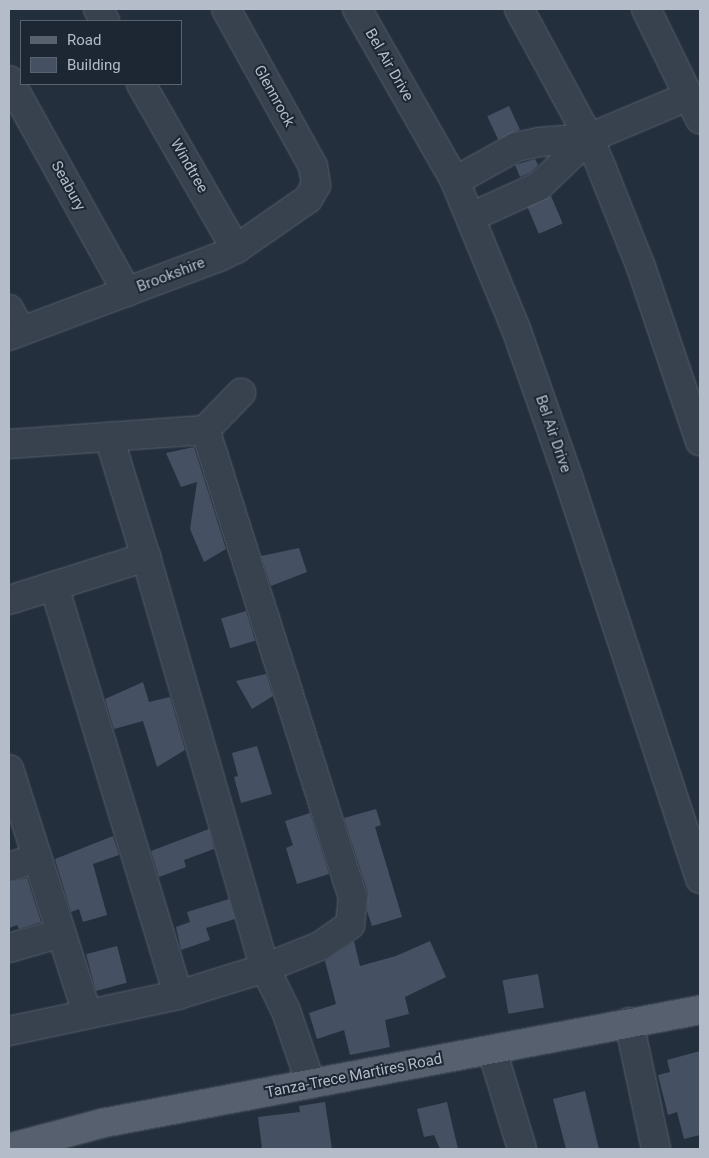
<!DOCTYPE html>
<style>
body{margin:0}
#map{position:relative;width:709px;height:1158px;overflow:hidden;background:#242f3e;font-family:Roboto,sans-serif}
div>[style]{position:absolute}
.building>*{inset:0;background:#455162;transform-origin:0 0}
.roads{filter:drop-shadow(0 0 1px #565f6c) drop-shadow(0 0 1px #565f6c)}
.minor>*{height:28px;margin:-14px;padding:0 14px;transform-origin:14px;border-radius:14px;background:#38414e}
.major>*{height:28px;margin:-14px;padding:0 14px;transform-origin:14px;border-radius:14px;background:#56606e}
span{translate:-50% -50%;white-space:nowrap;text-align:center;line-height:1.15;-webkit-text-stroke:4px #1d2633;paint-order:stroke}
.street-label{font-size:15px;color:#b4bcc9}
.frame{position:absolute;inset:0;border:10px solid #b4bcc9;pointer-events:none}
.legend{position:absolute;left:20px;top:20px;width:162px;height:65px;box-sizing:border-box;background:#1d2633;border:1px solid #59626f;margin:0;padding:6px 9px;list-style:none;font-size:15px;color:#b4bcc9}
.legend li{display:flex;align-items:center;gap:10px;height:25px}
.legend b{width:25px;border:1px solid #59626f}
</style>
<div id="map">
<div class="building">
<i style="left:509px;top:106px;width:26px;height:24px;rotate:65deg"></i>
<i style="clip-path:polygon(535px 159px,538px 165px,530px 173px,520px 177px,515px 165px)"></i>
<i style="left:551px;top:196px;width:30px;height:26px;rotate:67deg"></i>
<i style="clip-path:polygon(194px 447px,226px 549px,204px 562px,190px 529px,197px 482px,181px 487px,166px 453px)"></i>
<i style="clip-path:polygon(299px 548px,307px 572px,271px 586px,261px 556px)"></i>
<i style="left:246px;top:611px;width:31px;height:26px;rotate:73deg"></i>
<i style="clip-path:polygon(266px 674px,273px 696px,252px 709px,236px 681px)"></i>
<i style="clip-path:polygon(143px 682px,149px 702px,170px 697px,185px 750px,157px 767px,143px 721px,114px 729px,105px 699px)"></i>
<i style="clip-path:polygon(257px 746px,272px 794px,241px 803px,234px 777px,238px 776px,232px 753px)"></i>
<i style="clip-path:polygon(376px 809px,381px 825px,375px 827px,402px 917px,372px 926px,367px 911px,368px 893px,344px 818px)"></i>
<i style="clip-path:polygon(310px 813px,329px 874px,297px 884px,286px 848px,293px 845px,285px 821px)"></i>
<i style="clip-path:polygon(209px 829px,214px 849px,184px 860px,186px 867px,159px 877px,151px 851px)"></i>
<i style="clip-path:polygon(113px 836px,119px 855px,93px 864px,107px 915px,83px 922px,79px 909px,71px 912px,55px 859px)"></i>
<i style="clip-path:polygon(27px 878px,41px 922px,19px 929px,17px 925px,9px 928px,9px 882px)"></i>
<i style="clip-path:polygon(229px 899px,235px 919px,206px 928px,210px 940px,181px 950px,176px 927px,190px 922px,187px 912px)"></i>
<i style="clip-path:polygon(354px 941px,360px 966px,396px 956px,430px 941px,446px 977px,405px 997px,409px 1014px,385px 1020px,390px 1047px,350px 1055px,344px 1030px,317px 1039px,309px 1013px,336px 1004px,325px 961px)"></i>
<i style="left:117px;top:946px;width:38px;height:32px;rotate:75deg"></i>
<i style="left:538px;top:974px;width:34px;height:36px;rotate:80deg"></i>
<i style="clip-path:polygon(700px 1051px,700px 1135px,684px 1139px,677px 1112px,668px 1115px,658px 1075px,670px 1072px,667px 1060px)"></i>
<i style="clip-path:polygon(585px 1091px,599px 1149px,566px 1149px,553px 1099px)"></i>
<i style="clip-path:polygon(325px 1102px,332px 1149px,262px 1149px,258px 1117px,300px 1112px,299px 1106px)"></i>
<i style="clip-path:polygon(447px 1102px,458px 1149px,440px 1149px,434px 1135px,424px 1137px,417px 1109px)"></i>
</div>
<div class="roads">
<div class="minor">
<i style="left:98px;top:9px;width:14px;rotate:60deg"></i>
<i style="left:357px;top:9px;width:198px;rotate:60.3deg"></i>
<i style="left:455px;top:181px;width:160px;rotate:67.6deg"></i>
<i style="left:516px;top:329px;width:157px;rotate:70.6deg"></i>
<i style="left:568px;top:477px;width:423px;rotate:71.8deg"></i>
<i style="left:519px;top:9px;width:147px;rotate:61.5deg"></i>
<i style="left:589px;top:138px;width:34px;rotate:67deg"></i>
<i style="left:602px;top:169px;width:105px;rotate:68.3deg"></i>
<i style="left:641px;top:267px;width:184px;rotate:71.3deg"></i>
<i style="left:646px;top:9px;width:123px;rotate:63.9deg"></i>
<i style="left:9px;top:80px;width:243px;rotate:60.9deg"></i>
<i style="left:141px;top:84px;width:190px;rotate:60.1deg"></i>
<i style="left:455px;top:181px;width:70px;rotate:-29.1deg"></i>
<i style="left:516px;top:147px;width:24px;rotate:-12deg"></i>
<i style="left:539px;top:142px;width:50px;rotate:-4.6deg"></i>
<i style="left:589px;top:138px;width:108px;rotate:-22.8deg"></i>
<i style="left:471px;top:217px;width:75px;rotate:-24.5deg"></i>
<i style="left:539px;top:186px;width:69px;rotate:-43.8deg"></i>
<i style="left:9px;top:309px;width:25px;rotate:61deg"></i>
<i style="left:9px;top:336px;width:222px;rotate:-20.6deg"></i>
<i style="left:217px;top:258px;width:21px;rotate:-25deg"></i>
<i style="left:236px;top:249px;width:88px;rotate:-34.8deg"></i>
<i style="left:308px;top:199px;width:16px;rotate:-60deg"></i>
<i style="left:316px;top:185px;width:19px;rotate:-99deg"></i>
<i style="left:313px;top:166px;width:179px;rotate:-119deg"></i>
<i style="left:109px;top:437px;width:126px;rotate:72.9deg"></i>
<i style="left:146px;top:557px;width:428px;rotate:73.9deg"></i>
<i style="left:265px;top:968px;width:48px;rotate:64deg"></i>
<i style="left:286px;top:1011px;width:77px;rotate:71.1deg"></i>
<i style="left:9px;top:444px;width:196px;rotate:-4.1deg"></i>
<i style="left:205px;top:430px;width:52px;rotate:-45.8deg"></i>
<i style="left:54px;top:586px;width:427px;rotate:73.1deg"></i>
<i style="left:9px;top:600px;width:144px;rotate:-17.4deg"></i>
<i style="left:9px;top:769px;width:257px;rotate:72.3deg"></i>
<i style="left:9px;top:867px;width:29px;rotate:-18deg"></i>
<i style="left:9px;top:948px;width:54px;rotate:-16.1deg"></i>
<i style="left:629px;top:1022px;width:130px;rotate:78deg"></i>
<i style="left:9px;top:1031px;width:173px;rotate:-12deg"></i>
<i style="left:178px;top:995px;width:91px;rotate:-17.2deg"></i>
<i style="left:265px;top:968px;width:59px;rotate:-21.8deg"></i>
<i style="left:320px;top:946px;width:37px;rotate:-35deg"></i>
<i style="left:350px;top:925px;width:27px;rotate:-84deg"></i>
<i style="left:353px;top:898px;width:491px;rotate:-107.5deg"></i>
<i style="left:492px;top:1050px;width:103px;rotate:73.1deg"></i>
</div>
<div class="major">
<i style="left:9px;top:1148px;width:97px;rotate:-14.9deg"></i>
<i style="left:103px;top:1123px;width:608px;rotate:-10.72deg"></i>
</div>
</div>
<div class="street-label">
<span style="left:389px;top:65px;rotate:60deg">Bel Air Drive</span>
<span style="left:274px;top:96px;rotate:61deg">Glennrock</span>
<span style="left:189px;top:166px;rotate:60deg">Windtree</span>
<span style="left:68px;top:186px;rotate:61deg">Seabury</span>
<span style="left:171px;top:275px;rotate:-21deg">Brookshire</span>
<span style="left:553px;top:434px;rotate:71deg">Bel Air Drive</span>
<span style="left:354px;top:1076px;rotate:-11deg">Tanza-Trece Martires Road</span>
</div>
<div class="frame"></div>
<ul class="legend">
<li><b style="height:6px;background:#56606e"></b>Road</li>
<li><b style="height:14px;background:#455162"></b>Building</li>
</ul>
</div>
